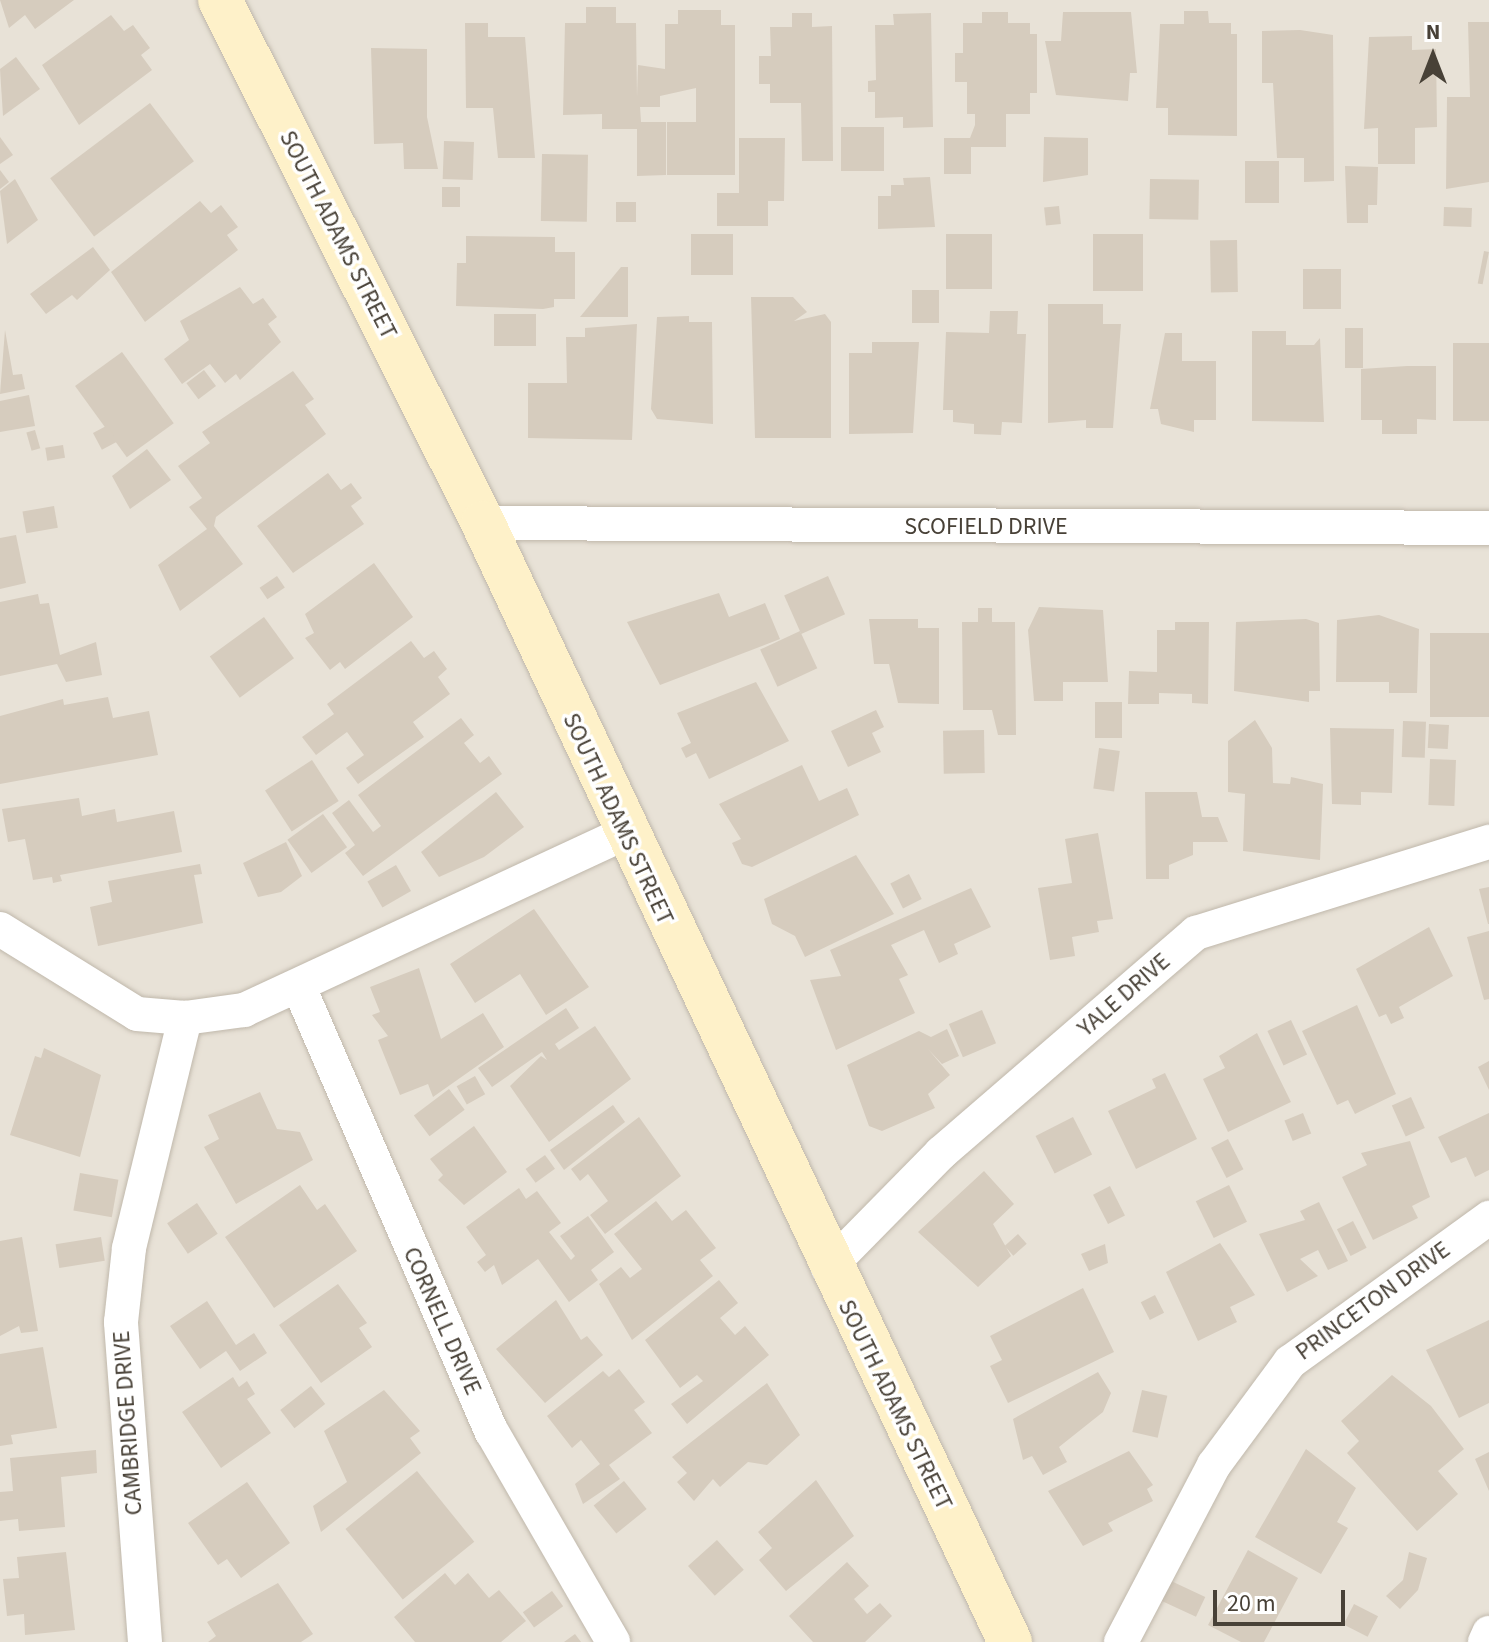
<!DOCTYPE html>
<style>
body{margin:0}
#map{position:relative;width:1489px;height:1642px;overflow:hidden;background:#f4f0e9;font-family:"Source Sans 3",sans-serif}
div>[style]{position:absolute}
.residential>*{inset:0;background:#e8e2d7;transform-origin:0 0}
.building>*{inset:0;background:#d6ccbe;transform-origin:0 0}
.roads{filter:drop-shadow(0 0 2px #c0b8ab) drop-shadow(0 0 2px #c0b8ab)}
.street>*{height:34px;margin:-17px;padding:0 17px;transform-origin:17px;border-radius:17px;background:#fff}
.secondary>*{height:44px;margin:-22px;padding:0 22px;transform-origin:22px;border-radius:22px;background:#fef1c9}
span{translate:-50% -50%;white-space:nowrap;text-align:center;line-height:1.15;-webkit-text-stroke:7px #fff;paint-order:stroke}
.street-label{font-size:24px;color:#484137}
.north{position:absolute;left:1393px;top:16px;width:80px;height:80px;-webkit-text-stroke:6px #fff;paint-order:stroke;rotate:0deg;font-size:22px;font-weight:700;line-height:32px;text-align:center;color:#484137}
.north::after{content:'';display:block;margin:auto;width:28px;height:36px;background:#484137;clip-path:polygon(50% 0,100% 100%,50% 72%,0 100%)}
.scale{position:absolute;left:1213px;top:1590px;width:132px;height:36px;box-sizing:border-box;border:4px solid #484137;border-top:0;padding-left:10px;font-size:24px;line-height:28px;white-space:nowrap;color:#484137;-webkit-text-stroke:6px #fff;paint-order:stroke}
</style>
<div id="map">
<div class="residential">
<i style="left:0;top:0;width:1489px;height:1642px"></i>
</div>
<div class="building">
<i style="clip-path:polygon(0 0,74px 0,35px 29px,25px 15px,9px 28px)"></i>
<i style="clip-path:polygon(586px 7px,616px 7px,616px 23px,636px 23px,637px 97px,638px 65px,665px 69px,665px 24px,678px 24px,678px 10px,721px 10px,721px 25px,735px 25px,735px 175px,667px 175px,667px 122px,696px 122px,696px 88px,660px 96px,660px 107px,640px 107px,641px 122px,666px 122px,666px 175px,637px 176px,637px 129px,602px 129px,602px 114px,563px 115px,565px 23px,586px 23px)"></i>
<i style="clip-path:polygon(1184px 11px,1208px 11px,1209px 23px,1231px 23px,1231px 34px,1237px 34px,1237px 136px,1168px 135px,1168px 108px,1156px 108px,1160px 24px,1184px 24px)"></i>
<i style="clip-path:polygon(982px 12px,1008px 12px,1008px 23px,1030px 23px,1030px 34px,1037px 34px,1037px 93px,1030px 93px,1030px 114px,1006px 114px,1006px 147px,971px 147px,971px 174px,944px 174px,944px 138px,970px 138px,975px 125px,975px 114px,967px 114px,967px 82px,955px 82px,955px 53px,963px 53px,963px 23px,982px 23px)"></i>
<i style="clip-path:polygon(1063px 12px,1131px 12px,1137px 73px,1130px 73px,1128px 101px,1056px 95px,1045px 41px,1061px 41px)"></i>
<i style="clip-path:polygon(792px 13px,812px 13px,812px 27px,832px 26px,833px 161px,802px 161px,801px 103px,770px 103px,770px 84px,759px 84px,759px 56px,771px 56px,770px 27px,792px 27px)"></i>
<i style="clip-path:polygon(931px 13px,933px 127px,903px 128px,903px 117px,875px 118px,875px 92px,868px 92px,868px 81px,876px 80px,875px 25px,894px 25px,893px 14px)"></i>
<i style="clip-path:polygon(111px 15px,124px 31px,133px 25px,150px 48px,141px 55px,152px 70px,79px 125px,42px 65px)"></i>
<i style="clip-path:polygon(1468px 22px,1489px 22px,1489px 182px,1446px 189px,1447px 97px,1470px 97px)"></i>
<i style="clip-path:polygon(465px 23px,488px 23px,488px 37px,525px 37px,535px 158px,498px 158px,493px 108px,466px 108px)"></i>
<i style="clip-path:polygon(1300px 30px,1333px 35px,1334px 181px,1304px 182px,1304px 158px,1277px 158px,1273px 83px,1262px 83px,1262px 31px)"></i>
<i style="clip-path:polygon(1412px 36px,1412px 50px,1436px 49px,1437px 127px,1415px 128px,1415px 164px,1378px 164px,1378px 128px,1364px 129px,1369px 37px)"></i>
<i style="clip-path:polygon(371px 48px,427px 49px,427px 117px,438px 169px,404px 169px,403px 143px,374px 144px)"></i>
<i style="clip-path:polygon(16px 57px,40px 89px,3px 116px,0 69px)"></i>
<i style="left:150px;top:103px;width:73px;height:125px;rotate:53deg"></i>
<i style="left:884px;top:127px;width:44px;height:43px;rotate:90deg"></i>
<i style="clip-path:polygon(0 137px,13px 155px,0 164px)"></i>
<i style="clip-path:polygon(1044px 137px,1088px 138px,1088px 175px,1043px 182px)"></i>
<i style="clip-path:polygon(739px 138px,785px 138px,784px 201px,768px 201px,768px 226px,717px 226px,717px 193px,739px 193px)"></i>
<i style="left:444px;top:141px;width:30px;height:38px;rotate:2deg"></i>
<i style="left:542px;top:154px;width:46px;height:67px;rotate:1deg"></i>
<i style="left:1245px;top:161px;width:34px;height:42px"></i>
<i style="clip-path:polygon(1345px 166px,1378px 167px,1377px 205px,1368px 205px,1368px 223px,1347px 223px)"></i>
<i style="clip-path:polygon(0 170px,9px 182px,0 189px)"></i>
<i style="clip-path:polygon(930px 177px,935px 227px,878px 229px,878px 196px,891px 196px,891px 185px,904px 185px,903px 178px)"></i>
<i style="clip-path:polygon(15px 179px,38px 220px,7px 244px,0 191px)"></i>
<i style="left:1150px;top:179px;width:49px;height:40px;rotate:1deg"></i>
<i style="left:442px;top:187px;width:18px;height:20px"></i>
<i style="clip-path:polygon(200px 201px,211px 213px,221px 205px,238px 227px,227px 235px,238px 250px,145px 322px,111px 272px)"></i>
<i style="left:616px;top:202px;width:20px;height:20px"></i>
<i style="left:1059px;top:206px;width:18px;height:15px;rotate:84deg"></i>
<i style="left:1444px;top:207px;width:28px;height:19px;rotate:2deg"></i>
<i style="left:691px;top:234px;width:42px;height:41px"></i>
<i style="left:946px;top:234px;width:46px;height:55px"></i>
<i style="left:1143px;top:234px;width:57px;height:50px;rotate:90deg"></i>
<i style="clip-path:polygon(466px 236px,555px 237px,555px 252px,575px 252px,575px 299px,554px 299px,554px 307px,543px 309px,456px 306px,457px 263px,466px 263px)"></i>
<i style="left:1237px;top:240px;width:52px;height:27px;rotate:89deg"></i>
<i style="clip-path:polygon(93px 247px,110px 270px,77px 300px,72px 295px,46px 314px,30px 294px)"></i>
<i style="left:1484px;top:251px;width:5px;height:33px;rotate:11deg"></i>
<i style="clip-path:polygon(621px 267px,628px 267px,628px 317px,580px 317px)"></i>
<i style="left:1303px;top:269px;width:38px;height:40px"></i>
<i style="clip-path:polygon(240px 287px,253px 304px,263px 298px,277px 317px,268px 324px,281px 342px,240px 380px,236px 374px,225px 383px,210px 364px,182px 384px,164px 359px,189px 340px,180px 321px)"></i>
<i style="left:912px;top:290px;width:27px;height:33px"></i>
<i style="clip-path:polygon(751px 297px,793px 297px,807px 312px,794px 321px,825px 314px,831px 322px,831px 438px,755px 438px)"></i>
<i style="clip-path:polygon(1048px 304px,1103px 304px,1103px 324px,1121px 324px,1113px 428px,1086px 428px,1086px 420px,1048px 423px)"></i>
<i style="clip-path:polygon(990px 311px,1018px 311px,1017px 334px,1026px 334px,1022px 423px,1002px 422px,1001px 435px,974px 434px,974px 424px,953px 422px,953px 410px,943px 410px,946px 332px,989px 333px)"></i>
<i style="left:536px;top:314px;width:32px;height:42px;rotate:90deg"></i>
<i style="clip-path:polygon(689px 316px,689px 322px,712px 322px,713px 424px,657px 419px,651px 409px,657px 317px)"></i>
<i style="clip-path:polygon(637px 324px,632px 440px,528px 438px,528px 383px,567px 383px,566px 337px,585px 337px,585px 328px)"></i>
<i style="left:1345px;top:328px;width:18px;height:40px"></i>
<i style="clip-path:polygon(5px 330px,13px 375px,22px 374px,25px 389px,0 394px)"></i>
<i style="clip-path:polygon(1252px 331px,1286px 331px,1286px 345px,1314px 345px,1320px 338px,1324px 422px,1252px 421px)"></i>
<i style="clip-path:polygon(1165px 333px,1182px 333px,1182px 361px,1216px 361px,1216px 420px,1194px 420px,1194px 432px,1161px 424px,1158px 409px,1150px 409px)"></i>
<i style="clip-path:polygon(872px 342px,919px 342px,913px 433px,849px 434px,849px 353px,872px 353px)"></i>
<i style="left:1453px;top:343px;width:36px;height:78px"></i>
<i style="left:122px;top:352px;width:88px;height:58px;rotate:54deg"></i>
<i style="clip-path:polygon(1407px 366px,1436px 366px,1436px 420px,1417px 419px,1417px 434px,1382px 434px,1382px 420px,1361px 420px,1361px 369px)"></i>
<i style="left:204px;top:370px;width:20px;height:22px;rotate:53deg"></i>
<i style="clip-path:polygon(293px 371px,314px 399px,305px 405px,326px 434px,216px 517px,214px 526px,243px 564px,180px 611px,158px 565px,207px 529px,189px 507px,202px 498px,178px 466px,210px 443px,202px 432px)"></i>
<i style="clip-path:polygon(29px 395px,35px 426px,0 432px,0 401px)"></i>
<i style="left:108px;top:425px;width:19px;height:17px;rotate:62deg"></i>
<i style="left:35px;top:430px;width:19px;height:9px;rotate:74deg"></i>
<i style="left:63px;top:445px;width:13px;height:18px;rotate:81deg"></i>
<i style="clip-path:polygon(147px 449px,171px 480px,130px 509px,112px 476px)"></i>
<i style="clip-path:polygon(328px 473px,341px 490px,351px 483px,362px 498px,351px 506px,364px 524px,293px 573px,257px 526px)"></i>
<i style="left:54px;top:506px;width:22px;height:32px;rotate:80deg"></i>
<i style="clip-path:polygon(16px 535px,26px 583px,0 589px,0 538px)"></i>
<i style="clip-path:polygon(374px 563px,413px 617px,345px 669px,340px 662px,330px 670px,305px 638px,314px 633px,305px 614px)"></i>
<i style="left:277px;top:576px;width:14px;height:21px;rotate:56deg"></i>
<i style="left:828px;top:576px;width:42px;height:48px;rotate:66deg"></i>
<i style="clip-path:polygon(719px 593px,729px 617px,765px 603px,780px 639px,660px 685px,627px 622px)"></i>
<i style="clip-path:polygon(38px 594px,40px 604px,49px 603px,60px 655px,96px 642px,102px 675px,66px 682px,57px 664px,0 676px,0 602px)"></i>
<i style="clip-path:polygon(1039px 607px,1103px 610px,1108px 682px,1063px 682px,1063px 701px,1034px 701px,1028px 630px)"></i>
<i style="clip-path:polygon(978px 608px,992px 608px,992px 622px,1015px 622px,1016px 735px,998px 735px,992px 710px,963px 710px,962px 622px,978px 622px)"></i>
<i style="clip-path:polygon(1379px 615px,1419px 629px,1417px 693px,1389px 693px,1389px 682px,1336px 682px,1337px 620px)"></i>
<i style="left:264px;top:617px;width:51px;height:67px;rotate:54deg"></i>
<i style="clip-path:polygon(869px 619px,918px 619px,918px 628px,939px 628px,939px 704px,898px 703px,889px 664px,874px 664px)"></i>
<i style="clip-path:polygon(1306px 619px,1319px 623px,1320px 691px,1309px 691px,1309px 702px,1234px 691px,1236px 622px)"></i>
<i style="clip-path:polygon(1175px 622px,1209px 622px,1208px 704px,1192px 703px,1192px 694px,1159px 693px,1159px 704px,1128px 704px,1129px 671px,1157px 672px,1157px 630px,1175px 630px)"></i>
<i style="left:800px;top:631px;width:41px;height:44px;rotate:65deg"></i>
<i style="left:1430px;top:633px;width:59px;height:84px"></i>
<i style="clip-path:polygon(411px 641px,424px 658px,434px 651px,447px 669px,438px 677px,450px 694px,413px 722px,424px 737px,358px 784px,346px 768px,364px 755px,347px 732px,316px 755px,302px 737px,334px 714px,327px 704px)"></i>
<i style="clip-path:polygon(756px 682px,789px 741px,709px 779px,696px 753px,686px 758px,681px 748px,691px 743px,677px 713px)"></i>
<i style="clip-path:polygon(108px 697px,113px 718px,149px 711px,158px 755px,0 784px,0 716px,63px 699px,64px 705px)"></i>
<i style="left:1095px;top:702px;width:27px;height:36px"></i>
<i style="clip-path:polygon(876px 710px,884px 727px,872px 733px,881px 752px,848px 767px,831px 731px)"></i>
<i style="clip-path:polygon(461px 718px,474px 735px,464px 743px,480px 763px,489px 756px,502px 774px,363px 876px,345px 853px,355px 845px,332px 813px,349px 800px,373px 832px,381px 826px,358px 795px)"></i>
<i style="clip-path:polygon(1255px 720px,1272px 748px,1273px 783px,1290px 784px,1291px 777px,1323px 784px,1320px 860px,1243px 851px,1245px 794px,1228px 792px,1228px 741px)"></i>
<i style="left:1403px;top:721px;width:23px;height:36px;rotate:2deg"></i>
<i style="left:1429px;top:724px;width:20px;height:24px;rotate:3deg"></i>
<i style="clip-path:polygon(1330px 728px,1394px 729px,1392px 793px,1361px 792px,1361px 805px,1332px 804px)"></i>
<i style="left:984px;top:730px;width:43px;height:41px;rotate:89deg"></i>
<i style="left:1099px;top:748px;width:21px;height:41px;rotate:8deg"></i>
<i style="left:1430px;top:759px;width:26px;height:46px;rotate:2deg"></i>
<i style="left:312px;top:760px;width:49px;height:56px;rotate:57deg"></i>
<i style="clip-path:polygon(802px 765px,819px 801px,847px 788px,859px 815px,752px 867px,742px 864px,732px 843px,741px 839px,719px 804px)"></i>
<i style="clip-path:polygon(496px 792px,524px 827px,484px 857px,439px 877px,421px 852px)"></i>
<i style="clip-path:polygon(1145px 792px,1197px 792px,1202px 817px,1218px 817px,1228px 842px,1193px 842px,1193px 855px,1169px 865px,1169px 879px,1146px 879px)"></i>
<i style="clip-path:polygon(79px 798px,82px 816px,115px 809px,117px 822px,174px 811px,182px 852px,60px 875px,62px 881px,53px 883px,52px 877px,33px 880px,25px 839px,8px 842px,2px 809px)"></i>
<i style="left:323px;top:814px;width:41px;height:44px;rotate:54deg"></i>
<i style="clip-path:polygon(1098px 833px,1113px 919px,1097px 921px,1099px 932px,1072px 937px,1075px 956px,1050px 960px,1038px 888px,1072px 883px,1065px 839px)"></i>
<i style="clip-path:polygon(286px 842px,302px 876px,281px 892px,258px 897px,243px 863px)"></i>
<i style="clip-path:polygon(856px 855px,894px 914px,805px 957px,795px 936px,772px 924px,764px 899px)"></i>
<i style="clip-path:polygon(200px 864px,202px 874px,194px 875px,203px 923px,98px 946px,90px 907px,112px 902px,108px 881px)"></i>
<i style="left:396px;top:865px;width:30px;height:33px;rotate:60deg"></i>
<i style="left:909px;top:874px;width:28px;height:21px;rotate:63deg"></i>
<i style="clip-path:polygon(1489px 887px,1489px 924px,1488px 924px,1479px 889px)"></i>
<i style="clip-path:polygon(971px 888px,991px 927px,954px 944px,958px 954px,939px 963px,924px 930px,891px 945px,908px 975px,899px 979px,915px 1013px,836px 1050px,810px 980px,841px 976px,830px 950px)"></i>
<i style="clip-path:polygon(534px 909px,589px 987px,546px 1015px,520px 974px,475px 1003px,450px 964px)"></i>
<i style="clip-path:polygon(1429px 927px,1453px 976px,1399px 1007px,1404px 1018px,1391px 1024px,1386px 1014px,1379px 1017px,1356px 969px)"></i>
<i style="clip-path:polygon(1489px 931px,1489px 999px,1484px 1000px,1467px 937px)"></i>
<i style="clip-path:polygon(419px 968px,441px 1039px,483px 1013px,504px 1047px,433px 1097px,428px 1084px,400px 1095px,378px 1040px,388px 1036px,372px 1015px,380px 1012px,370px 987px)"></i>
<i style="clip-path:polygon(1357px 1005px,1396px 1094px,1355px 1114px,1348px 1100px,1337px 1105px,1302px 1031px)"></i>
<i style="clip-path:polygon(566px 1008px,579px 1028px,555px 1044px,559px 1050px,595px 1026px,631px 1079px,549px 1142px,510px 1086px,541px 1056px,547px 1060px,542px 1052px,492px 1087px,478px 1068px)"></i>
<i style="left:982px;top:1010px;width:36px;height:36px;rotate:67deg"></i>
<i style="left:1291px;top:1020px;width:38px;height:26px;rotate:65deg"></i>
<i style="clip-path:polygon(947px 1029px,959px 1056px,942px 1064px,928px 1049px,950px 1075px,928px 1094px,935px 1108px,882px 1131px,869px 1126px,847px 1065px,919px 1031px,931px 1037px)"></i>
<i style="clip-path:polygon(1257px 1033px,1291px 1102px,1228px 1132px,1203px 1079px,1225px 1068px,1219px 1056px)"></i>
<i style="clip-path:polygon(44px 1048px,101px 1075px,80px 1157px,10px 1135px,35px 1056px,41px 1058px)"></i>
<i style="clip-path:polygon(1489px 1061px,1489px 1090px,1478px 1067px)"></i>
<i style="clip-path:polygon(1165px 1073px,1197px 1139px,1136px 1169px,1108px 1111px,1156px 1088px,1152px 1079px)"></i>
<i style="left:475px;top:1076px;width:21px;height:21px;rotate:61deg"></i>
<i style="left:449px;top:1089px;width:26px;height:44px;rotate:53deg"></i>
<i style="clip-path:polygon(260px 1092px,277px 1129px,300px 1132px,313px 1160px,236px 1204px,204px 1147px,219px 1139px,208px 1115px)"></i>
<i style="left:1411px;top:1097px;width:34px;height:21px;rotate:66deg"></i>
<i style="clip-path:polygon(613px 1105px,625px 1122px,564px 1170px,550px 1150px)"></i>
<i style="left:1303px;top:1113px;width:22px;height:20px;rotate:68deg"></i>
<i style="clip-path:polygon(1489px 1113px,1489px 1170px,1475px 1177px,1466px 1157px,1451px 1163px,1438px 1137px)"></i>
<i style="clip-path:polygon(639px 1117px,681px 1176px,605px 1234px,590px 1215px,608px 1201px,588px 1174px,580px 1181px,571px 1169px)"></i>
<i style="left:1073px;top:1117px;width:42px;height:42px;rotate:63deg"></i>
<i style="clip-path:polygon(474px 1126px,507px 1172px,464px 1205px,438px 1180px,443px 1175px,430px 1159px)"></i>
<i style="left:1228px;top:1139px;width:34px;height:19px;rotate:63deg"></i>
<i style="clip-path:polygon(1410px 1141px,1430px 1197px,1412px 1206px,1418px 1218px,1373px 1240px,1342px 1177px,1367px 1165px,1361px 1153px)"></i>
<i style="left:545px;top:1155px;width:17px;height:24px;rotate:54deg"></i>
<i style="clip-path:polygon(984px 1171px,1014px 1204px,993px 1224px,1011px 1256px,978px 1287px,918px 1232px)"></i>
<i style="left:80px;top:1173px;width:39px;height:38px;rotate:10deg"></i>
<i style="clip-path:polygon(300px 1185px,317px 1210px,325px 1204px,357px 1251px,274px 1308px,225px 1237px)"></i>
<i style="left:1229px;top:1185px;width:41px;height:37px;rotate:64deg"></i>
<i style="left:1110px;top:1186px;width:33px;height:19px;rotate:63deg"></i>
<i style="clip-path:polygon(519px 1188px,526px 1199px,537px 1191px,561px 1223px,549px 1232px,571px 1260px,575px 1256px,560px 1236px,588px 1216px,614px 1252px,591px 1270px,598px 1280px,569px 1302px,538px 1259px,502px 1285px,494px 1265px,485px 1272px,477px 1262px,486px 1255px,466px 1227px)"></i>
<i style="clip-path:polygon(656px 1201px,672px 1221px,686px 1210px,716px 1248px,700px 1260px,713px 1276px,632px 1340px,599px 1284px,621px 1267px,630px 1278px,642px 1269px,614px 1234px)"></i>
<i style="clip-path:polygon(1319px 1202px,1348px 1261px,1328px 1270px,1318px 1250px,1300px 1259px,1318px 1276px,1287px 1292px,1259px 1234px,1305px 1220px,1300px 1211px)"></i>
<i style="left:197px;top:1203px;width:37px;height:36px;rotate:56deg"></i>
<i style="left:1353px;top:1221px;width:30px;height:18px;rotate:63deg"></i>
<i style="left:1018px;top:1234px;width:13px;height:18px;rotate:48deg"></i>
<i style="clip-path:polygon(22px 1237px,38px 1331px,21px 1333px,19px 1326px,0 1336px,0 1241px)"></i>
<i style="left:101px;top:1237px;width:24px;height:46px;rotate:81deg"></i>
<i style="clip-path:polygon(1220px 1243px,1255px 1295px,1230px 1307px,1237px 1322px,1198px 1341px,1166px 1272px)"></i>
<i style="clip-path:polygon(1105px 1244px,1108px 1263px,1089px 1271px,1081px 1254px)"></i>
<i style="clip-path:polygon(719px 1280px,738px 1303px,720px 1318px,735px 1335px,745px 1326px,769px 1355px,687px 1424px,671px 1404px,703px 1381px,697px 1375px,680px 1388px,645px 1340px)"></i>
<i style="clip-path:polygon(338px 1284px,367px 1323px,359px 1328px,372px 1347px,321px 1383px,279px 1325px)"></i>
<i style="clip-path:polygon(1083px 1288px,1114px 1352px,1008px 1403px,990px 1366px,1002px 1360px,990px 1336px)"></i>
<i style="left:1155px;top:1295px;width:20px;height:16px;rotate:63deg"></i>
<i style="clip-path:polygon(556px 1300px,581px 1340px,587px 1336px,603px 1355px,545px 1403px,496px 1349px)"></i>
<i style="clip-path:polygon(207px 1301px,236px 1345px,254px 1333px,267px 1353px,240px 1371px,226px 1351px,200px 1369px,170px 1326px)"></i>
<i style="clip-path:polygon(1489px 1320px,1489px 1403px,1459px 1418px,1426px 1350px)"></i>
<i style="clip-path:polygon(43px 1347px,57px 1428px,11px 1435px,13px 1444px,0 1446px,0 1354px)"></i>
<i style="clip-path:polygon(619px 1369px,645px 1402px,634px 1410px,652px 1433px,609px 1465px,620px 1479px,583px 1504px,575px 1484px,600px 1464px,581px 1440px,572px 1448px,547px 1416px,603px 1371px,609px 1377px)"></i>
<i style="clip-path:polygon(1098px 1372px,1111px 1393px,1103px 1412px,1059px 1447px,1067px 1462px,1043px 1475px,1032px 1456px,1023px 1460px,1013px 1419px)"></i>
<i style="clip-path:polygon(1392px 1375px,1431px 1406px,1464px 1449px,1438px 1471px,1458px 1494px,1417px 1531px,1347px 1453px,1359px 1441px,1341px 1421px)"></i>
<i style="clip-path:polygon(233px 1377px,239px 1387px,247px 1381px,255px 1394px,247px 1399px,271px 1433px,221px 1468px,182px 1412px)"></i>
<i style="clip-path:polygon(767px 1383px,800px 1435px,767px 1465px,748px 1462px,720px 1487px,713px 1479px,694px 1501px,677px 1482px,687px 1473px,672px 1457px)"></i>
<i style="left:311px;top:1386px;width:23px;height:39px;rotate:52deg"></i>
<i style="clip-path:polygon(384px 1390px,420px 1431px,410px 1438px,421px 1453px,321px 1532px,313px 1506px,347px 1482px,324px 1431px)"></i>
<i style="left:1142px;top:1390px;width:26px;height:43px;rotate:13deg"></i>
<i style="clip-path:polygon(1306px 1449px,1356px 1488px,1337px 1522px,1348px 1528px,1321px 1574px,1255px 1537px)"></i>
<i style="clip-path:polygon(96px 1450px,97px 1473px,61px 1477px,65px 1527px,19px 1531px,18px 1519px,0 1521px,0 1492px,13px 1491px,10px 1458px)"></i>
<i style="clip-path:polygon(1129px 1451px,1153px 1485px,1147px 1489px,1153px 1501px,1108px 1523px,1113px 1531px,1083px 1546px,1048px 1491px)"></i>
<i style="clip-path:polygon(1489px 1452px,1489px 1491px,1475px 1459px)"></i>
<i style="left:417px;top:1471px;width:91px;height:92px;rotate:51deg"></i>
<i style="clip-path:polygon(816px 1480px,854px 1536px,786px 1591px,759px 1560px,772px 1548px,758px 1532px)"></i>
<i style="left:624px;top:1481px;width:36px;height:39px;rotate:51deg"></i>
<i style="clip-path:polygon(247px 1482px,290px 1543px,241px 1578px,227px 1559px,218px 1565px,188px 1523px)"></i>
<i style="left:717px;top:1540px;width:40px;height:39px;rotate:48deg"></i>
<i style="clip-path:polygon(1248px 1550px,1298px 1578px,1264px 1642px,1241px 1642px,1208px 1625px)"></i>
<i style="clip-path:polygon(66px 1552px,75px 1630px,25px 1635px,24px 1614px,7px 1616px,3px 1579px,19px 1578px,17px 1557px)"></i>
<i style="clip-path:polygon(1409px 1552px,1427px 1558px,1418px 1590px,1400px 1609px,1386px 1596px,1403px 1580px)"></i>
<i style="clip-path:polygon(847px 1562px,869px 1586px,854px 1599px,867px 1614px,880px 1603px,892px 1616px,865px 1642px,813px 1642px,789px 1616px)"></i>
<i style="clip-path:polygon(445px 1573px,455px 1585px,468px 1573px,489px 1598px,499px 1590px,526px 1621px,501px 1642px,415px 1642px,394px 1617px)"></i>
<i style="left:1169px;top:1580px;width:40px;height:22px;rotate:25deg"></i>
<i style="clip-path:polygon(278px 1583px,313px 1634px,301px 1642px,208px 1642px,216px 1636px,207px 1622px)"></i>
<i style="left:552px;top:1591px;width:19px;height:36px;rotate:54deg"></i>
<i style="left:1354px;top:1604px;width:27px;height:23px;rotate:27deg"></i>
<i style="clip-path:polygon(575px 1634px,581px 1642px,564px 1642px)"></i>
</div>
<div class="roads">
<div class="street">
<i style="left:483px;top:523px;width:1006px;rotate:0.28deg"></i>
<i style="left:0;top:929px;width:161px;rotate:31.8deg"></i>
<i style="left:137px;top:1014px;width:48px;rotate:4.8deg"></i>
<i style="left:185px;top:1018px;width:60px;rotate:-7.7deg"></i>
<i style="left:244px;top:1010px;width:419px;rotate:-24.9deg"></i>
<i style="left:299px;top:987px;width:485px;rotate:66.6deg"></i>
<i style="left:492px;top:1432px;width:242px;rotate:60deg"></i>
<i style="left:828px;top:1268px;width:161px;rotate:-45.5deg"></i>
<i style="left:941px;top:1153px;width:337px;rotate:-40.8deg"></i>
<i style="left:1196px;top:933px;width:307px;rotate:-17.3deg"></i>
<i style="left:145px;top:1642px;width:321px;rotate:-94.3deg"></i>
<i style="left:121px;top:1322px;width:74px;rotate:-83.8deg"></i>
<i style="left:129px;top:1248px;width:237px;rotate:-76.3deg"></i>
<i style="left:1121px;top:1642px;width:200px;rotate:-62.3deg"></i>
<i style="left:1214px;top:1465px;width:128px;rotate:-53.6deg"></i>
<i style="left:1290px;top:1362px;width:246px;rotate:-35.9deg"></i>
<i style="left:1485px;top:1642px;width:10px;rotate:-66deg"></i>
</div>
<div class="secondary">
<i style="left:220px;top:0;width:585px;rotate:63.3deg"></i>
<i style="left:483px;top:523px;width:1237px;rotate:64.78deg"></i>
</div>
</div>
<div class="street-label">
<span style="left:338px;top:235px;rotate:63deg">SOUTH ADAMS STREET</span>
<span style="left:986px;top:527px">SCOFIELD DRIVE</span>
<span style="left:618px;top:819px;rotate:65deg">SOUTH ADAMS STREET</span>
<span style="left:1124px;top:995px;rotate:-41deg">YALE DRIVE</span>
<span style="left:1373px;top:1301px;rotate:-36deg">PRINCETON DRIVE</span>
<span style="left:442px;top:1321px;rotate:66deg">CORNELL DRIVE</span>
<span style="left:895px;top:1405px;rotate:64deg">SOUTH ADAMS STREET</span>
<span style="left:128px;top:1423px;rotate:-94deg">CAMBRIDGE DRIVE</span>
</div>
<div class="north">N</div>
<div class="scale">20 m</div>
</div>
